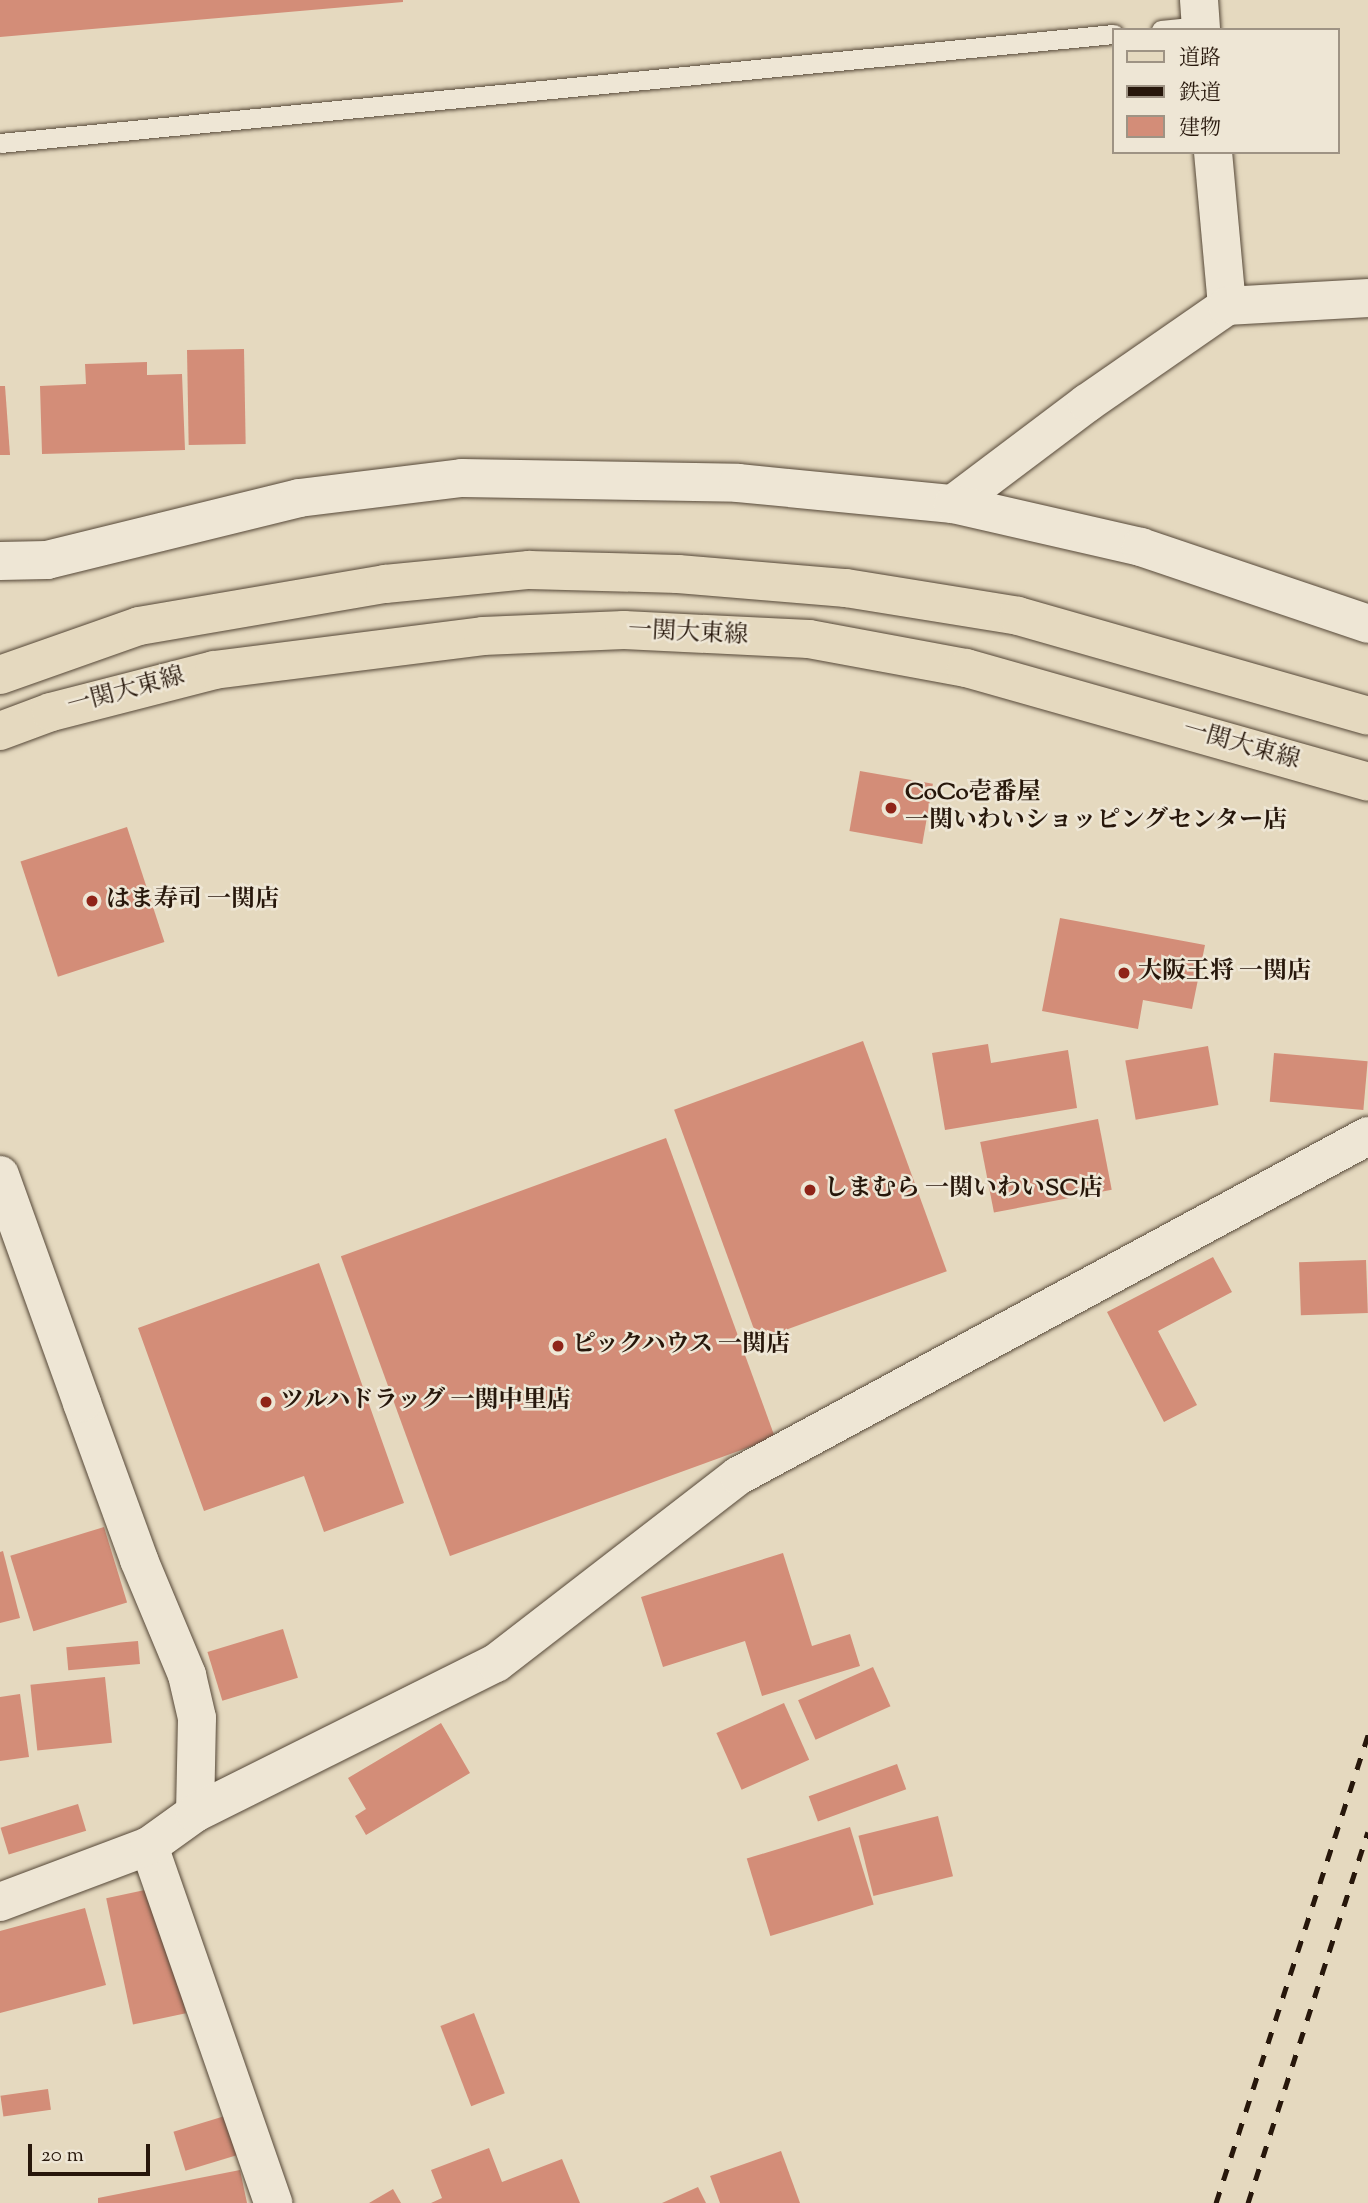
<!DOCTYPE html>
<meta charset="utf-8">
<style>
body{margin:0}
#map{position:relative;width:1368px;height:2203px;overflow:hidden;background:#e5d9bf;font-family:"Sorts Mill Goudy","Noto Serif JP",serif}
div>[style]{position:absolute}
.building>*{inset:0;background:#d38d78;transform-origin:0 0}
.roads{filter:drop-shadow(0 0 2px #564838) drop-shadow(0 0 2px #564838)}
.service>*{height:19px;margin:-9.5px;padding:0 9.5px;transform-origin:9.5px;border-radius:9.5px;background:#eee6d5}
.minor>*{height:38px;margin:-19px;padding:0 19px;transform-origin:19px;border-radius:19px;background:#eee6d5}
.tertiary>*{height:38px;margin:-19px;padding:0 19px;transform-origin:19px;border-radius:19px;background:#eee6d5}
.primary>*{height:38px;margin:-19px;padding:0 19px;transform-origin:19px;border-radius:19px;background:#e5d9bf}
.rail>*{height:5px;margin-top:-2.5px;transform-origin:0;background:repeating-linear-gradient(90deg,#27170b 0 12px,transparent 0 24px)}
.dots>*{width:19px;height:19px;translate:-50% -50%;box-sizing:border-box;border:4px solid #eee6d5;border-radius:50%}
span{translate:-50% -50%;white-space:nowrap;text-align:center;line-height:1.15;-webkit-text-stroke:5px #eee6d5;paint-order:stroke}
.street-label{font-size:24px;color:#27170b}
.poi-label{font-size:24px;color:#27170b;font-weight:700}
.left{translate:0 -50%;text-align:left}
.legend{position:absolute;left:1112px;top:28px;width:228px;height:126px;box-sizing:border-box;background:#eee6d5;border:2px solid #9e9384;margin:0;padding:9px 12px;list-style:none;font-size:21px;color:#27170b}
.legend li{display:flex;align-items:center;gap:14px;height:35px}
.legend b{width:35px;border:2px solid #9e9384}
.scale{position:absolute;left:28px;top:2144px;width:122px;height:32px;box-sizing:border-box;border:4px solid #27170b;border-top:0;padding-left:9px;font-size:21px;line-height:24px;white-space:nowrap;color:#27170b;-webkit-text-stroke:5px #eee6d5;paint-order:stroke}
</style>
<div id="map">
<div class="building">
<i style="clip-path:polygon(0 0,403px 0,403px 2px,0 37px)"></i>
<i style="left:244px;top:349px;width:95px;height:57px;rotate:89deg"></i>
<i style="clip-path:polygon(147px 362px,147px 375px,182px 374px,185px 450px,42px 454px,40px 386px,86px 384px,85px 364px)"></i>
<i style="clip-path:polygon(0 386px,5px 386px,10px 455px,0 455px)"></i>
<i style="left:860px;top:771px;width:74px;height:61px;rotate:10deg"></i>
<i style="left:127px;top:827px;width:121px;height:112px;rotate:72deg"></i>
<i style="clip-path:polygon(1060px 918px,1205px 945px,1192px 1009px,1143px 1000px,1138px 1029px,1042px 1011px)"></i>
<i style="left:863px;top:1041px;width:245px;height:201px;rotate:70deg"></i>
<i style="clip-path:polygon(988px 1044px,991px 1063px,1068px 1050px,1077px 1108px,945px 1130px,932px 1053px)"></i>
<i style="left:1208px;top:1046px;width:60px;height:84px;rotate:80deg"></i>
<i style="left:1274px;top:1053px;width:94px;height:49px;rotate:5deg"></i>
<i style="left:1098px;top:1119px;width:72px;height:120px;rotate:79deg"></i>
<i style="left:666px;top:1138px;width:319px;height:346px;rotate:70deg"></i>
<i style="clip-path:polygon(1213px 1257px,1232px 1292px,1158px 1331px,1197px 1405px,1164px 1422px,1107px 1312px)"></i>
<i style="left:1366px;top:1260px;width:53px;height:67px;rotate:88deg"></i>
<i style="clip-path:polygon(319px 1263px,404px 1503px,324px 1532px,304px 1476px,204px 1511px,138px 1328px)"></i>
<i style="left:104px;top:1527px;width:79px;height:98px;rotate:73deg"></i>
<i style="clip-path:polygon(3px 1551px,20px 1618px,0 1623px,0 1552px)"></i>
<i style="clip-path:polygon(783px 1553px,812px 1646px,850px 1634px,860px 1666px,762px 1696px,745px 1641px,663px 1667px,641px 1597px)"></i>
<i style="left:283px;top:1629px;width:51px;height:79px;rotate:73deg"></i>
<i style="left:138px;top:1641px;width:23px;height:72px;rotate:85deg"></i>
<i style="left:873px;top:1667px;width:43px;height:82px;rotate:66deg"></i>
<i style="left:105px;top:1677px;width:66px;height:75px;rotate:84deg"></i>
<i style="clip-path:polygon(20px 1694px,29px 1757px,0 1761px,0 1697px)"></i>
<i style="left:784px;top:1703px;width:62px;height:74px;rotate:66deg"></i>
<i style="clip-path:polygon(441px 1723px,470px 1773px,366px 1835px,355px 1816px,366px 1809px,348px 1778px)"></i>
<i style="left:897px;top:1764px;width:27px;height:94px;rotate:70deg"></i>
<i style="left:78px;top:1804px;width:28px;height:81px;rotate:73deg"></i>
<i style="left:938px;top:1816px;width:62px;height:82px;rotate:76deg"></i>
<i style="left:850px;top:1827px;width:81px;height:108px;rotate:73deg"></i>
<i style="left:159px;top:1887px;width:129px;height:54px;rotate:78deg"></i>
<i style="clip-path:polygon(85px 1908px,106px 1985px,0 2013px,0 1931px)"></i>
<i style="left:474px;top:2013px;width:86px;height:36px;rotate:69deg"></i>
<i style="left:48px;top:2089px;width:21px;height:48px;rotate:82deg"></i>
<i style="left:228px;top:2115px;width:41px;height:57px;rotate:73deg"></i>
<i style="clip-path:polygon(489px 2148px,502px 2182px,562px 2159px,580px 2203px,431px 2203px,442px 2198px,431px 2170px)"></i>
<i style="clip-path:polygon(781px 2151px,800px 2203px,720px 2203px,710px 2176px)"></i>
<i style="clip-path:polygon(240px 2170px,247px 2203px,98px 2203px,98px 2198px)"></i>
<i style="clip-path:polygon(698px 2187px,706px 2203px,662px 2203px)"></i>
<i style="clip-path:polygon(393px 2189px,401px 2203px,369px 2203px)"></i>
</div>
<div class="roads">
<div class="service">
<i style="left:1161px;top:30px;width:40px;rotate:-5.7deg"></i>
<i style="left:0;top:143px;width:1119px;rotate:-5.59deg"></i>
</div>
<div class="minor">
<i style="left:1199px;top:0;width:30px;rotate:86deg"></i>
<i style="left:1213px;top:152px;width:155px;rotate:84.8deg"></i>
<i style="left:953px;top:504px;width:168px;rotate:-37deg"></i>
<i style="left:1087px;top:403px;width:170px;rotate:-34.7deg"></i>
<i style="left:1227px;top:306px;width:141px;rotate:-3.2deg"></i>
<i style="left:0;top:561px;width:47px;rotate:-1.2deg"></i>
<i style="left:47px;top:560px;width:260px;rotate:-13.8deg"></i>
<i style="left:299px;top:498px;width:164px;rotate:-7deg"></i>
<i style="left:462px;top:478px;width:276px;rotate:1deg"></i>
<i style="left:738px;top:483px;width:216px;rotate:5.6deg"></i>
<i style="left:953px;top:504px;width:193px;rotate:12.9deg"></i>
<i style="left:1141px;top:547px;width:240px;rotate:18.7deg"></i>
<i style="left:82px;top:1403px;width:167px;rotate:70deg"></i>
<i style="left:139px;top:1560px;width:125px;rotate:67.3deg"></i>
<i style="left:187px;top:1675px;width:44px;rotate:76.9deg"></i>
<i style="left:197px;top:1718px;width:95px;rotate:91.2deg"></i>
<i style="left:149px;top:1846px;width:378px;rotate:70.8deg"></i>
<i style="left:0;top:1902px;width:159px;rotate:-20.6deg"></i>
<i style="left:149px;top:1846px;width:57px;rotate:-35.7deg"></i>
<i style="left:195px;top:1813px;width:336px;rotate:-26.5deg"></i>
<i style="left:496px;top:1663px;width:306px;rotate:-37.7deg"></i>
<i style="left:738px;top:1476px;width:716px;rotate:-28.35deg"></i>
</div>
<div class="tertiary">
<i style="left:0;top:1175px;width:242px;rotate:70.2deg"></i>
</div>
<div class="primary">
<i style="left:0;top:675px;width:147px;rotate:-19.4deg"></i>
<i style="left:139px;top:626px;width:250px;rotate:-9.7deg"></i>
<i style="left:385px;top:584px;width:145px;rotate:-5.6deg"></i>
<i style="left:529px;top:570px;width:149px;rotate:1.5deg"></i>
<i style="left:678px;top:574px;width:169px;rotate:4.8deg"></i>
<i style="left:846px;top:588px;width:174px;rotate:9.2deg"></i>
<i style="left:1018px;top:616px;width:364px;rotate:15.9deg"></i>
<i style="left:0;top:731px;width:54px;rotate:-20.4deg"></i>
<i style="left:51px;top:712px;width:168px;rotate:-14.4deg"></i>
<i style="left:214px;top:670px;width:271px;rotate:-7.2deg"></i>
<i style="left:483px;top:636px;width:141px;rotate:-2.4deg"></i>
<i style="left:624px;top:630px;width:185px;rotate:2.8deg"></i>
<i style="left:809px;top:639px;width:160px;rotate:10.5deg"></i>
<i style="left:966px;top:668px;width:418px;rotate:15.8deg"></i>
</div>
</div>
<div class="rail">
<i style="left:1216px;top:2203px;width:493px;rotate:-72deg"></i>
<i style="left:1248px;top:2203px;width:390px;rotate:-72.1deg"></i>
</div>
<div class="dots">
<i style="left:891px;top:808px;background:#8f2418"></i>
<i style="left:92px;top:901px;background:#8f2418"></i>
<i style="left:1124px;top:973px;background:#8f2418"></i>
<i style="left:810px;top:1190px;background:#8f2418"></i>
<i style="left:558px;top:1346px;background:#8f2418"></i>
<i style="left:266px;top:1402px;background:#8f2418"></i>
</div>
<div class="street-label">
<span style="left:688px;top:634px;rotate:3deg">一関大東線</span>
<span style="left:126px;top:692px;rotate:-15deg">一関大東線</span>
<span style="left:1241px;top:746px;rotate:16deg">一関大東線</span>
</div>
<div class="poi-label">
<span class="left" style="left:905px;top:808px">CoCo壱番屋<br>一関いわいショッピングセンター店</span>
<span class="left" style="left:106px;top:901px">はま寿司 一関店</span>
<span class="left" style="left:1138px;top:973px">大阪王将 一関店</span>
<span class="left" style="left:824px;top:1190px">しまむら 一関いわいSC店</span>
<span class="left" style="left:572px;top:1346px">ピックハウス 一関店</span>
<span class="left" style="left:280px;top:1402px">ツルハドラッグ 一関中里店</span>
</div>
<ul class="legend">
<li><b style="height:9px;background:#e5d9bf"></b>道路</li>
<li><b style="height:9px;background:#27170b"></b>鉄道</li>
<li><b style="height:19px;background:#d38d78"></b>建物</li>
</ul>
<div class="scale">20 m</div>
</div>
